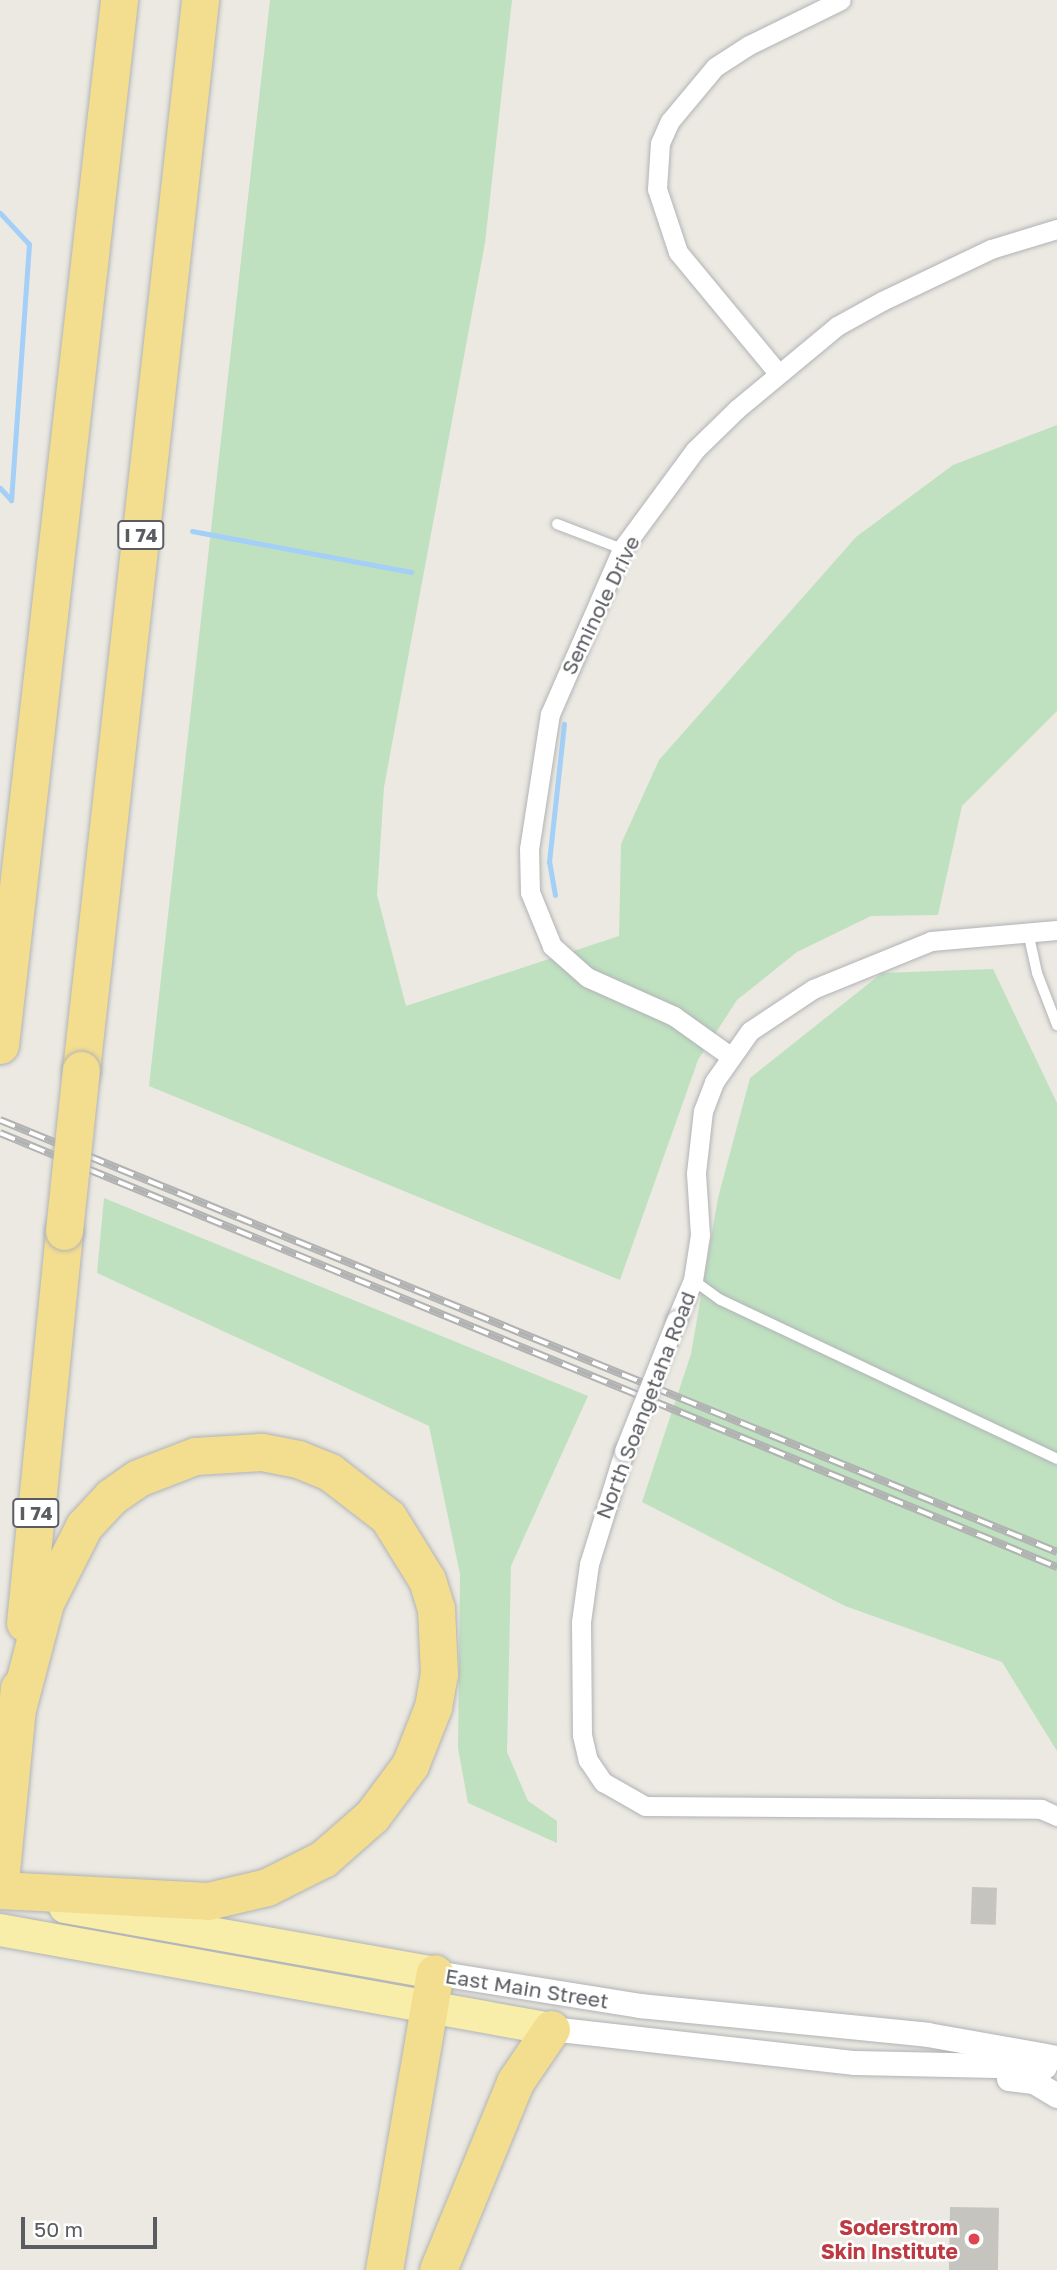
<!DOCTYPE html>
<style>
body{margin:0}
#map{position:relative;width:1057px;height:2270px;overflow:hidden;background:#ebe9e1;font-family:"Golos Text",sans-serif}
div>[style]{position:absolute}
.green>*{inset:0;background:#bfe1c0}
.stream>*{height:5px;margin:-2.5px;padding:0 2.5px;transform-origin:2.5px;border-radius:2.5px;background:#a4cff7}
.building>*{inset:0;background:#c6c4be;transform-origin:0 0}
.roads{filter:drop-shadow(0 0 2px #b1b3b7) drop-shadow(0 0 2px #b1b3b7)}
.service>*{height:10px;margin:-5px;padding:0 5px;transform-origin:5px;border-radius:5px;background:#fff}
.minor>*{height:19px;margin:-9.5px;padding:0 9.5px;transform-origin:9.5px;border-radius:9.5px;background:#fff}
.tertiary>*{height:24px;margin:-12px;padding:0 12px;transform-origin:12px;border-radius:12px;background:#fff}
.primary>*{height:32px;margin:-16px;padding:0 16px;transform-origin:16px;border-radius:16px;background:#f8eea9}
.motorway>*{height:37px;margin:-18.5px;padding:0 18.5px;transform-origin:18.5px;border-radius:18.5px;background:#f3de8f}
.rail>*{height:8px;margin-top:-4px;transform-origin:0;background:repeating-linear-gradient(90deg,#fff 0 16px,#b1b2b2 0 32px);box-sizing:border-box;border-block:2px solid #b1b2b2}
.bridges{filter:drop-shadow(0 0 2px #b1b3b7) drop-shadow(0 0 2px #b1b3b7)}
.minor-bridge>*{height:19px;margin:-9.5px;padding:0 9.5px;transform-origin:9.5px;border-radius:9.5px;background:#fff}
.motorway-bridge>*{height:37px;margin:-18.5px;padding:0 18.5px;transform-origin:18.5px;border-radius:18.5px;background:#f3de8f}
.dots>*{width:19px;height:19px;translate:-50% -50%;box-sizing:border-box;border:4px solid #fff;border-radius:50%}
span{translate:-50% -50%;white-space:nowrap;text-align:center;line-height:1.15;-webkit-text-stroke:5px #fff;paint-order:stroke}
.shield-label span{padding:2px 5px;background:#fff;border:2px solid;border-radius:5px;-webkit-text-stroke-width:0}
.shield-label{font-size:19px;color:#595c60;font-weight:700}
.street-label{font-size:21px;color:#595c60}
.health-label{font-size:21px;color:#be3a42;font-weight:700}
.right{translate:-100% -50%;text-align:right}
.scale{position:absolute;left:21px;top:2217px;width:136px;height:32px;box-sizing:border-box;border:4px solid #595c60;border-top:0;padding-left:9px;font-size:21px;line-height:24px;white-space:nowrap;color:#595c60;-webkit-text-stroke:5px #fff;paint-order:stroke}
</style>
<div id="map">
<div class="green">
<i style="clip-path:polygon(270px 0,512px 0,485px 243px,384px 787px,377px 895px,406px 1006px,619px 936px,621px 844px,659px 760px,856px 537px,953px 465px,1057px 425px,1057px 711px,962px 806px,938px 915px,871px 916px,797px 952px,737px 1000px,698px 1060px,620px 1280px,149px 1086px)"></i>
<i style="clip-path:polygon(993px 969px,1057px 1103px,1057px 1751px,1002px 1662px,845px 1606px,642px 1502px,691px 1354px,718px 1198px,750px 1078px,882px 973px)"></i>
<i style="clip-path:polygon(104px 1198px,588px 1396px,511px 1566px,507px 1752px,528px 1801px,557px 1821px,557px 1843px,468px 1803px,458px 1748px,460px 1574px,429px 1426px,97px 1273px)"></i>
</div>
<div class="stream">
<i style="left:0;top:213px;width:42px;rotate:46.9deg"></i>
<i style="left:29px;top:244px;width:257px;rotate:94deg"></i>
<i style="left:0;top:488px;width:16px;rotate:47deg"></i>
<i style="left:192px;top:531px;width:223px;rotate:10.6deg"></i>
<i style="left:555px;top:895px;width:34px;rotate:-100deg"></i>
<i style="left:549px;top:862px;width:139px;rotate:-83.8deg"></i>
</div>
<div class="building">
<i style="left:972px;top:1887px;width:25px;height:37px;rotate:2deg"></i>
<i style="left:950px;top:2207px;width:49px;height:63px;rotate:1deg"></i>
</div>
<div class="roads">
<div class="service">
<i style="left:557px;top:524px;width:70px;rotate:21deg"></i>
<i style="left:1028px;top:932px;width:42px;rotate:77.6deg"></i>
<i style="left:1037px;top:973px;width:56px;rotate:69deg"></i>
<i style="left:693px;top:1280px;width:34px;rotate:36deg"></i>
<i style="left:721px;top:1300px;width:372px;rotate:25.3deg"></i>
</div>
<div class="minor">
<i style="left:778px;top:373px;width:157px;rotate:-129.6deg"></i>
<i style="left:678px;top:252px;width:66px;rotate:-108.4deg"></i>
<i style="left:657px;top:189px;width:46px;rotate:-86.3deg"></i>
<i style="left:660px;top:143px;width:24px;rotate:-66deg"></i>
<i style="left:670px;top:121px;width:70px;rotate:-50.2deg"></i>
<i style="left:715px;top:67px;width:40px;rotate:-32.9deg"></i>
<i style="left:749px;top:45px;width:102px;rotate:-26.1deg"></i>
<i style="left:730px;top:1056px;width:69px;rotate:-144.5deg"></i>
<i style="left:674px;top:1016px;width:95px;rotate:-155.9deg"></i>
<i style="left:587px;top:977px;width:47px;rotate:-138.5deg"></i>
<i style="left:552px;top:946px;width:58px;rotate:-112.2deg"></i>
<i style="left:530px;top:892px;width:43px;rotate:-91.3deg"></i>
<i style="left:529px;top:849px;width:137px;rotate:-81.2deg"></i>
<i style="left:550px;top:714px;width:180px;rotate:-66.4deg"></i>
<i style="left:622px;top:549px;width:123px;rotate:-53.6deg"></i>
<i style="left:695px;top:450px;width:59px;rotate:-44.3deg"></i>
<i style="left:737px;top:409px;width:130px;rotate:-39.7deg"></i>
<i style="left:837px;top:326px;width:51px;rotate:-29.1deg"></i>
<i style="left:882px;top:301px;width:121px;rotate:-25.5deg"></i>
<i style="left:991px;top:249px;width:69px;rotate:-16.9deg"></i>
<i style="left:676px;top:1320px;width:43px;rotate:-67deg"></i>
<i style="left:693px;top:1280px;width:46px;rotate:-81.2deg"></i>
<i style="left:700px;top:1235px;width:62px;rotate:-93.7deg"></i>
<i style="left:696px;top:1173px;width:62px;rotate:-83.6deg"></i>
<i style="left:703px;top:1111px;width:31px;rotate:-69deg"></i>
<i style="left:714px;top:1082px;width:62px;rotate:-54.8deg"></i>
<i style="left:750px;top:1031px;width:76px;rotate:-33.7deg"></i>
<i style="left:813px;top:989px;width:127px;rotate:-22.1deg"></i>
<i style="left:931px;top:941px;width:126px;rotate:-5deg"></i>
<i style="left:624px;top:1451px;width:118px;rotate:107.2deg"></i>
<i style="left:589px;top:1564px;width:59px;rotate:97.9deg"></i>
<i style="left:581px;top:1622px;width:113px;rotate:89.5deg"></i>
<i style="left:582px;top:1735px;width:26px;rotate:77deg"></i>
<i style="left:588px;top:1760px;width:27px;rotate:56deg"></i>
<i style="left:603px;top:1782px;width:48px;rotate:29.7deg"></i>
<i style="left:645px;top:1806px;width:396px;rotate:0.4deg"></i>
<i style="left:1041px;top:1809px;width:17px;rotate:24deg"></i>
</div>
<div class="tertiary">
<i style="left:435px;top:1973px;width:208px;rotate:9.1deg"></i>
<i style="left:640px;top:2006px;width:289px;rotate:5.7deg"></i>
<i style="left:928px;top:2035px;width:131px;rotate:10.1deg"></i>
<i style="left:551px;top:2029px;width:306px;rotate:6.4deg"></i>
<i style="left:855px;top:2063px;width:190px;rotate:1.2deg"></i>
<i style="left:1009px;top:2079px;width:25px;rotate:7deg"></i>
<i style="left:1034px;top:2082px;width:27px;rotate:31deg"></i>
</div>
<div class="primary">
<i style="left:65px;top:1907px;width:376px;rotate:10.1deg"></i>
<i style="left:0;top:1930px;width:560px;rotate:10.19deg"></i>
</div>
<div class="motorway">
<i style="left:0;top:1045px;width:1052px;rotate:-83.5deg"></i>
<i style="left:81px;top:1070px;width:1077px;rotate:-83.65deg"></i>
<i style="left:25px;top:1623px;width:394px;rotate:-84.3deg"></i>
<i style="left:0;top:1881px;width:194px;rotate:-84.4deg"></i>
<i style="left:0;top:1890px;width:208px;rotate:3deg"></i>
<i style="left:208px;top:1901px;width:61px;rotate:-13.3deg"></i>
<i style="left:267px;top:1887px;width:63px;rotate:-26.6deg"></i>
<i style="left:323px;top:1859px;width:65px;rotate:-41.3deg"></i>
<i style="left:372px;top:1816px;width:64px;rotate:-53.3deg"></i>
<i style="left:410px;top:1765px;width:62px;rotate:-68.4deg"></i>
<i style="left:433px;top:1707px;width:34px;rotate:-80deg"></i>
<i style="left:439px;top:1674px;width:65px;rotate:-92.6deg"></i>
<i style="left:436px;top:1609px;width:30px;rotate:-107deg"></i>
<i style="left:427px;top:1580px;width:74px;rotate:-121.8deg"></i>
<i style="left:388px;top:1517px;width:73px;rotate:-142.2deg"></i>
<i style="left:330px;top:1472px;width:35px;rotate:-158deg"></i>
<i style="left:298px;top:1459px;width:38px;rotate:-169deg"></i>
<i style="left:261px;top:1452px;width:66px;rotate:176.5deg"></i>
<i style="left:195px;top:1456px;width:61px;rotate:158.9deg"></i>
<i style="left:138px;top:1478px;width:33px;rotate:145deg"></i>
<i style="left:111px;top:1497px;width:40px;rotate:133deg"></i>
<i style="left:84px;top:1526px;width:86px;rotate:116.9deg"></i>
<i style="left:45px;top:1603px;width:114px;rotate:104.8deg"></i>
<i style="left:384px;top:2270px;width:301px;rotate:-80.3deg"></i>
<i style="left:438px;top:2270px;width:203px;rotate:-67.7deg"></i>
<i style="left:515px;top:2082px;width:64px;rotate:-55.8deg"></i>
</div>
</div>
<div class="rail">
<i style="left:0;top:1120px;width:1142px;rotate:22.23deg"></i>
<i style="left:0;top:1133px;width:1143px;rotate:22.32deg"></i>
</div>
<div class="bridges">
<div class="minor-bridge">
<i style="left:624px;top:1451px;width:141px;rotate:-68.3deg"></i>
</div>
<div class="motorway-bridge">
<i style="left:64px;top:1231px;width:162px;rotate:-84deg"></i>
</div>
</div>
<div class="dots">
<i style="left:974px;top:2239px;background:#e0444e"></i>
</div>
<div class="shield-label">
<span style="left:141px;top:535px">I 74</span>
<span style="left:36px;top:1513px">I 74</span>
</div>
<div class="street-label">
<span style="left:600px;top:605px;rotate:-64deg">Seminole Drive</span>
<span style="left:645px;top:1405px;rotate:-69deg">North Soangetaha Road</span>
<span style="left:527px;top:1988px;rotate:9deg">East Main Street</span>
</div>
<div class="health-label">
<span class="right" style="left:958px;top:2239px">Soderstrom<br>Skin Institute</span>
</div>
<div class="scale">50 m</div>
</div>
